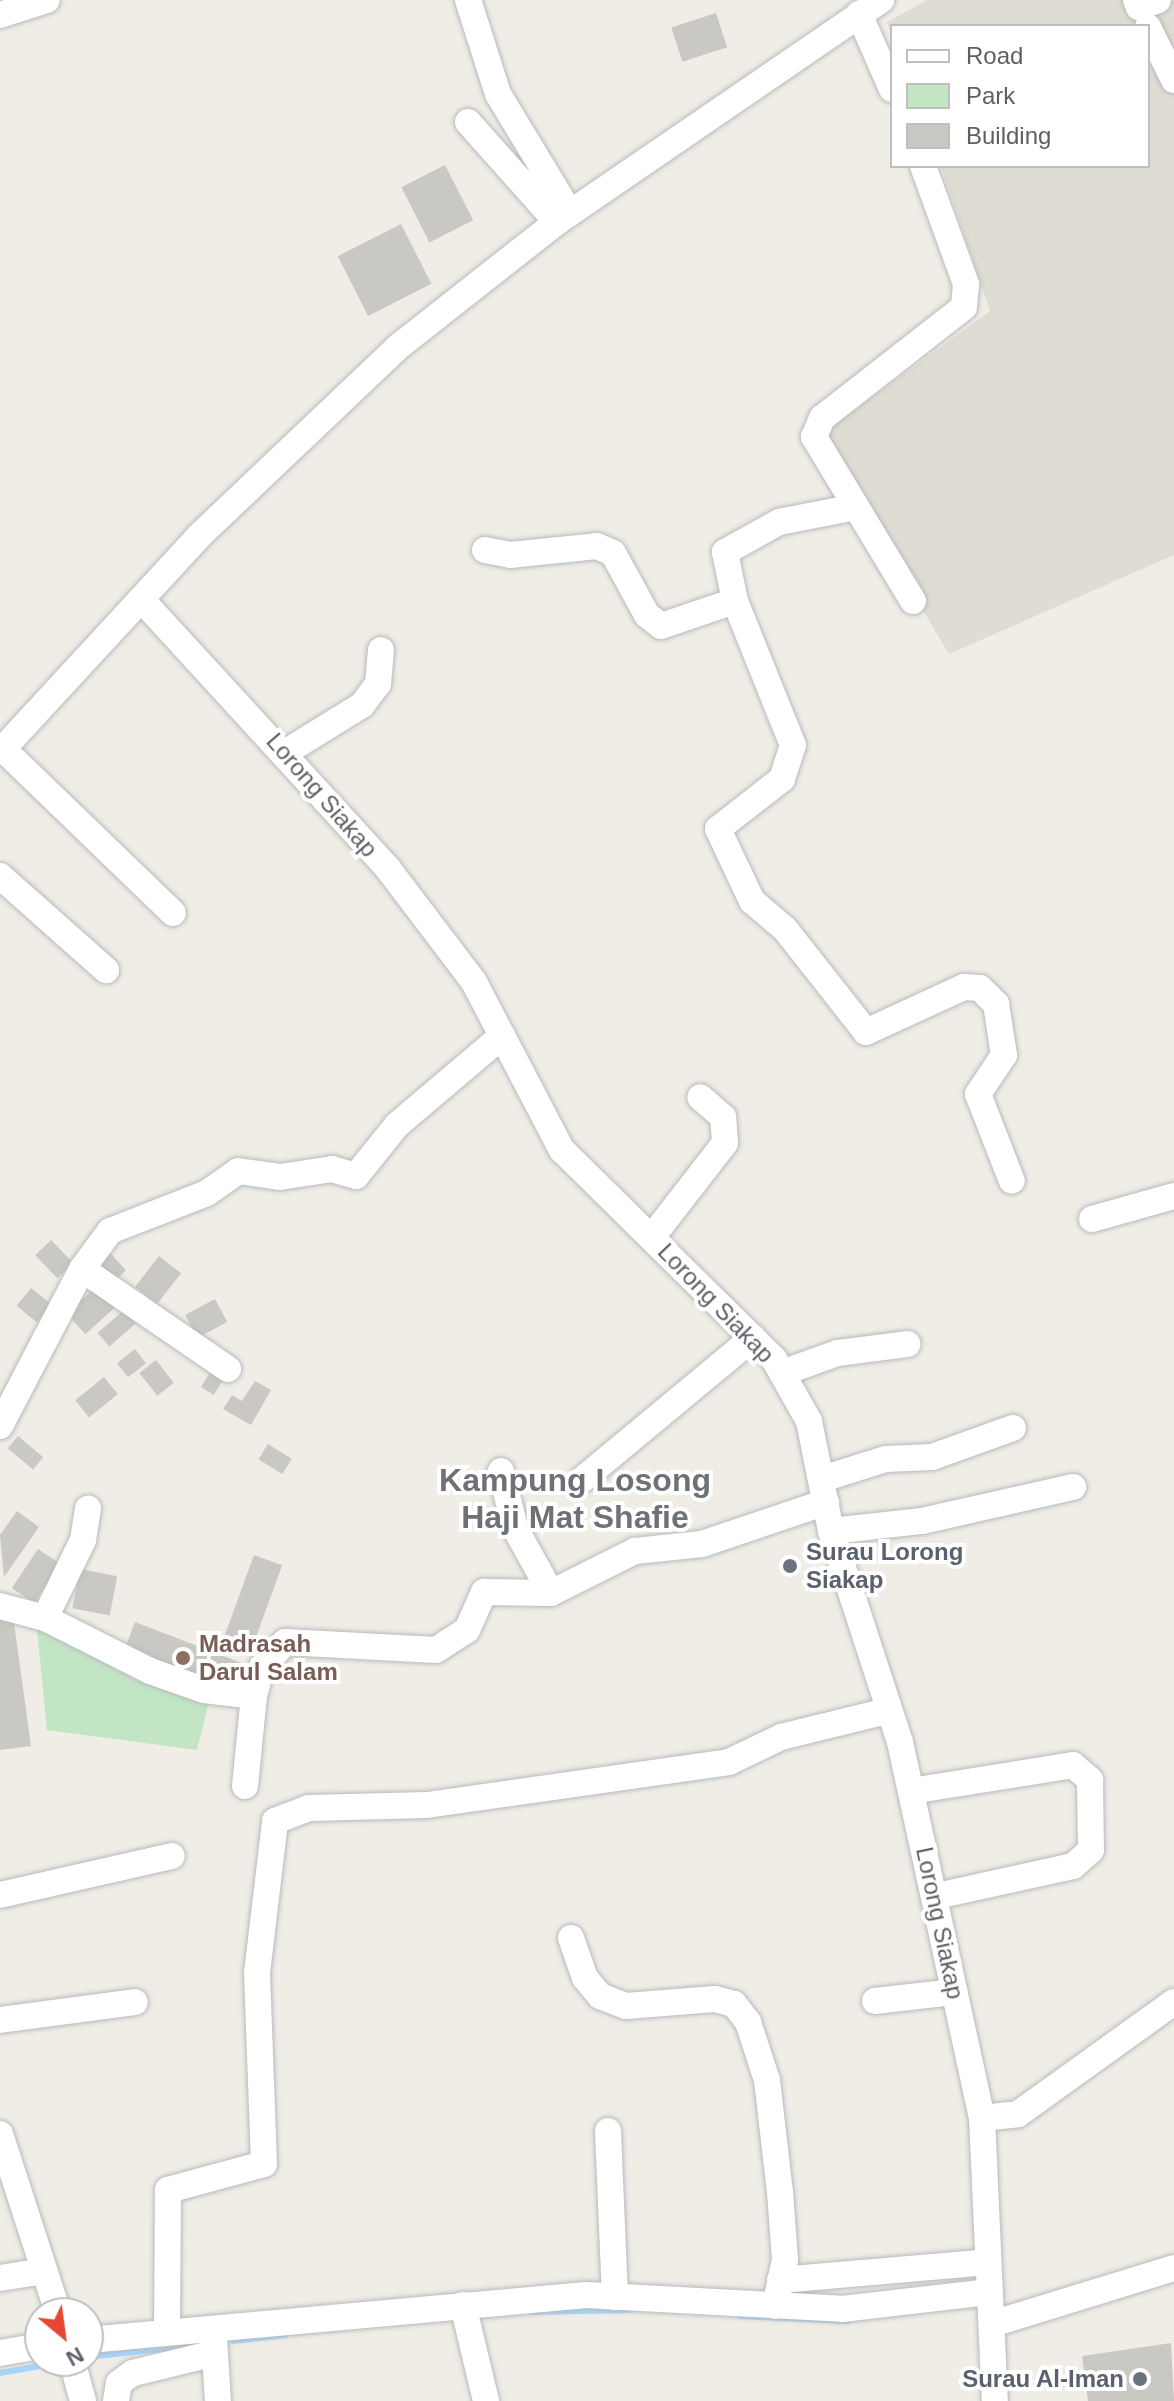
<!DOCTYPE html>
<style>
body{margin:0}
#map{position:relative;width:1174px;height:2401px;overflow:hidden;background:#efede5;font-family:Arial,sans-serif}
div>[style]{position:absolute}
.education>*{inset:0;background:#dfdcd3}
.green>*{inset:0;background:#c2e6c3}
.stream>*{height:6px;margin:-3px;padding:0 3px;transform-origin:3px;border-radius:3px;background:#a7d5fd}
.building>*{inset:0;background:#cac8c2;transform-origin:0 0}
.roads{filter:drop-shadow(0 0 2px #b7babe) drop-shadow(0 0 2px #b7babe)}
.minor>*{height:26px;margin:-13px;padding:0 13px;transform-origin:13px;border-radius:13px;background:#fff}
.dots>*{width:22px;height:22px;translate:-50% -50%;box-sizing:border-box;border:4px solid #fff;border-radius:50%}
span{translate:-50% -50%;white-space:nowrap;text-align:center;line-height:1.15;-webkit-text-stroke:8px #fff;paint-order:stroke}
.street-label{font-size:24px;color:#5d6065}
.worship-label{font-size:24px;color:#5b616d;font-weight:700}
.left{translate:0 -50%;text-align:left}
.right{translate:-100% -50%;text-align:right}
.education-label{font-size:24px;color:#785e54;font-weight:700}
.district-label{font-size:32px;color:#6e7277;font-weight:700}
.legend{position:absolute;left:890px;top:24px;width:260px;height:144px;box-sizing:border-box;background:#fff;border:2px solid #bebfc1;margin:0;padding:10px 14px;list-style:none;font-size:24px;color:#5d6065}
.legend li{display:flex;align-items:center;gap:16px;height:40px}
.legend b{width:40px;border:2px solid #bebfc1}
.north{position:absolute;left:24px;top:2297px;width:80px;height:80px;box-sizing:border-box;background:#fff;border:2px solid #bebfc1;border-radius:50%;rotate:151deg;font-size:22px;font-weight:700;line-height:32px;text-align:center;color:#5d6065}
.north::after{content:'';display:block;margin:auto;width:28px;height:36px;background:#e54734;clip-path:polygon(50% 0,100% 100%,50% 72%,0 100%)}
</style>
<div id="map">
<div class="education">
<i style="clip-path:polygon(927px 0,1174px 0,1174px 555px,949px 654px,819px 436px,990px 311px,941px 166px,1148px 166px,1148px 26px,892px 26px,892px 36px,887px 22px)"></i>
</div>
<div class="green">
<i style="clip-path:polygon(37px 1630px,210px 1698px,197px 1750px,47px 1730px)"></i>
</div>
<div class="stream">
<i style="left:532px;top:2312px;width:97px;rotate:-1.2deg"></i>
<i style="left:740px;top:2316px;width:108px;rotate:2.7deg"></i>
<i style="left:233px;top:2341px;width:53px;rotate:-6.5deg"></i>
<i style="left:88px;top:2357px;width:110px;rotate:-6.3deg"></i>
<i style="left:0;top:2373px;width:52px;rotate:-10deg"></i>
</div>
<div class="building">
<i style="left:716px;top:13px;width:36px;height:47px;rotate:72deg"></i>
<i style="left:445px;top:165px;width:62px;height:49px;rotate:63deg"></i>
<i style="left:401px;top:224px;width:67px;height:71px;rotate:63deg"></i>
<i style="left:51px;top:1240px;width:32px;height:22px;rotate:46deg"></i>
<i style="left:109px;top:1252px;width:25px;height:21px;rotate:47deg"></i>
<i style="left:159px;top:1256px;width:28px;height:39px;rotate:38deg"></i>
<i style="left:97px;top:1286px;width:28px;height:41px;rotate:48deg"></i>
<i style="left:31px;top:1288px;width:26px;height:23px;rotate:39deg"></i>
<i style="left:215px;top:1299px;width:26px;height:34px;rotate:62deg"></i>
<i style="left:124px;top:1310px;width:18px;height:35px;rotate:49deg"></i>
<i style="left:135px;top:1349px;width:18px;height:23px;rotate:52deg"></i>
<i style="left:156px;top:1360px;width:29px;height:21px;rotate:52deg"></i>
<i style="left:211px;top:1371px;width:15px;height:19px;rotate:32deg"></i>
<i style="left:104px;top:1377px;width:22px;height:37px;rotate:51deg"></i>
<i style="clip-path:polygon(255px 1381px,271px 1390px,251px 1425px,223px 1409px,232px 1395px,242px 1401px)"></i>
<i style="left:18px;top:1436px;width:33px;height:16px;rotate:40deg"></i>
<i style="left:268px;top:1444px;width:28px;height:18px;rotate:32deg"></i>
<i style="clip-path:polygon(17px 1511px,39px 1527px,4px 1577px,0 1535px)"></i>
<i style="left:38px;top:1549px;width:27px;height:47px;rotate:34deg"></i>
<i style="left:254px;top:1555px;width:30px;height:91px;rotate:20deg"></i>
<i style="left:80px;top:1569px;width:38px;height:40px;rotate:11deg"></i>
<i style="clip-path:polygon(13px 1616px,31px 1746px,0 1750px,0 1618px)"></i>
<i style="left:135px;top:1622px;width:117px;height:33px;rotate:21deg"></i>
<i style="clip-path:polygon(1171px 2343px,1174px 2401px,1088px 2401px,1082px 2356px)"></i>
</div>
<div class="roads">
<div class="minor">
<i style="left:468px;top:0;width:99px;rotate:72.3deg"></i>
<i style="left:498px;top:94px;width:139px;rotate:58.8deg"></i>
<i style="left:1136px;top:0;width:8px;rotate:67deg"></i>
<i style="left:1139px;top:7px;width:20px;rotate:-20deg"></i>
<i style="left:859px;top:14px;width:82px;rotate:66.3deg"></i>
<i style="left:0;top:15px;width:49px;rotate:-17.7deg"></i>
<i style="left:1148px;top:27px;width:59px;rotate:63.9deg"></i>
<i style="left:468px;top:122px;width:134px;rotate:48.3deg"></i>
<i style="left:856px;top:507px;width:78px;rotate:169deg"></i>
<i style="left:779px;top:522px;width:62px;rotate:150.9deg"></i>
<i style="left:725px;top:552px;width:50px;rotate:78.5deg"></i>
<i style="left:735px;top:601px;width:155px;rotate:68.1deg"></i>
<i style="left:793px;top:745px;width:36px;rotate:108deg"></i>
<i style="left:782px;top:779px;width:81px;rotate:142deg"></i>
<i style="left:718px;top:829px;width:80px;rotate:64.7deg"></i>
<i style="left:752px;top:901px;width:43px;rotate:40.3deg"></i>
<i style="left:785px;top:929px;width:131px;rotate:51.8deg"></i>
<i style="left:866px;top:1032px;width:108px;rotate:-24.7deg"></i>
<i style="left:964px;top:987px;width:16px;rotate:4deg"></i>
<i style="left:980px;top:988px;width:23px;rotate:45deg"></i>
<i style="left:996px;top:1004px;width:52px;rotate:81.1deg"></i>
<i style="left:1004px;top:1055px;width:47px;rotate:123.7deg"></i>
<i style="left:978px;top:1094px;width:93px;rotate:68.7deg"></i>
<i style="left:485px;top:550px;width:25px;rotate:11deg"></i>
<i style="left:510px;top:555px;width:87px;rotate:-5.9deg"></i>
<i style="left:597px;top:546px;width:17px;rotate:24deg"></i>
<i style="left:613px;top:553px;width:71px;rotate:61.3deg"></i>
<i style="left:647px;top:615px;width:18px;rotate:38deg"></i>
<i style="left:661px;top:626px;width:78px;rotate:-18.7deg"></i>
<i style="left:141px;top:599px;width:367px;rotate:47.5deg"></i>
<i style="left:389px;top:870px;width:141px;rotate:52.8deg"></i>
<i style="left:474px;top:982px;width:190px;rotate:62.4deg"></i>
<i style="left:562px;top:1150px;width:298px;rotate:44.6deg"></i>
<i style="left:774px;top:1359px;width:71px;rotate:60.6deg"></i>
<i style="left:809px;top:1421px;width:112px;rotate:78.7deg"></i>
<i style="left:831px;top:1531px;width:222px;rotate:71.9deg"></i>
<i style="left:900px;top:1742px;width:385px;rotate:77.7deg"></i>
<i style="left:982px;top:2118px;width:283px;rotate:87.4deg"></i>
<i style="left:913px;top:601px;width:192px;rotate:-121.1deg"></i>
<i style="left:814px;top:437px;width:21px;rotate:-67deg"></i>
<i style="left:822px;top:418px;width:180px;rotate:-38deg"></i>
<i style="left:964px;top:307px;width:23px;rotate:-85deg"></i>
<i style="left:966px;top:284px;width:126px;rotate:-110deg"></i>
<i style="left:3px;top:749px;width:236px;rotate:44deg"></i>
<i style="left:0;top:752px;width:294px;rotate:-47.3deg"></i>
<i style="left:199px;top:536px;width:274px;rotate:-43.5deg"></i>
<i style="left:398px;top:347px;width:202px;rotate:-38.2deg"></i>
<i style="left:557px;top:222px;width:393px;rotate:-34.4deg"></i>
<i style="left:286px;top:752px;width:89px;rotate:-31.7deg"></i>
<i style="left:362px;top:705px;width:26px;rotate:-53deg"></i>
<i style="left:378px;top:684px;width:34px;rotate:-85deg"></i>
<i style="left:0;top:876px;width:142px;rotate:41.6deg"></i>
<i style="left:1092px;top:1219px;width:85px;rotate:-15.7deg"></i>
<i style="left:652px;top:1237px;width:119px;rotate:-52.2deg"></i>
<i style="left:725px;top:1143px;width:26px;rotate:-94deg"></i>
<i style="left:723px;top:1117px;width:30px;rotate:-139deg"></i>
<i style="left:82px;top:1269px;width:47px;rotate:-53.6deg"></i>
<i style="left:110px;top:1231px;width:104px;rotate:-21.4deg"></i>
<i style="left:207px;top:1193px;width:38px;rotate:-35deg"></i>
<i style="left:238px;top:1171px;width:42px;rotate:8.1deg"></i>
<i style="left:280px;top:1177px;width:53px;rotate:-8.7deg"></i>
<i style="left:332px;top:1169px;width:25px;rotate:16deg"></i>
<i style="left:356px;top:1176px;width:65px;rotate:-51.2deg"></i>
<i style="left:397px;top:1125px;width:138px;rotate:-40.3deg"></i>
<i style="left:782px;top:1373px;width:59px;rotate:-19.7deg"></i>
<i style="left:838px;top:1353px;width:70px;rotate:-7.4deg"></i>
<i style="left:0;top:1426px;width:177px;rotate:-62.4deg"></i>
<i style="left:82px;top:1269px;width:177px;rotate:34.4deg"></i>
<i style="left:501px;top:1471px;width:59px;rotate:76.2deg"></i>
<i style="left:515px;top:1528px;width:74px;rotate:61deg"></i>
<i style="left:583px;top:1479px;width:221px;rotate:-39.7deg"></i>
<i style="left:822px;top:1479px;width:67px;rotate:-17.4deg"></i>
<i style="left:886px;top:1459px;width:46px;rotate:-2.5deg"></i>
<i style="left:932px;top:1457px;width:86px;rotate:-19.7deg"></i>
<i style="left:831px;top:1531px;width:92px;rotate:-6.3deg"></i>
<i style="left:922px;top:1521px;width:155px;rotate:-12.7deg"></i>
<i style="left:0;top:1606px;width:47px;rotate:14.9deg"></i>
<i style="left:45px;top:1618px;width:118px;rotate:26.8deg"></i>
<i style="left:150px;top:1671px;width:57px;rotate:19.4deg"></i>
<i style="left:204px;top:1690px;width:50px;rotate:6.8deg"></i>
<i style="left:45px;top:1618px;width:87px;rotate:-64deg"></i>
<i style="left:83px;top:1540px;width:32px;rotate:-81deg"></i>
<i style="left:245px;top:1786px;width:90px;rotate:-84.3deg"></i>
<i style="left:254px;top:1696px;width:30px;rotate:-75deg"></i>
<i style="left:262px;top:1667px;width:34px;rotate:-47deg"></i>
<i style="left:285px;top:1642px;width:151px;rotate:3deg"></i>
<i style="left:436px;top:1650px;width:37px;rotate:-33deg"></i>
<i style="left:467px;top:1630px;width:42px;rotate:-65.9deg"></i>
<i style="left:484px;top:1592px;width:67px;rotate:0.9deg"></i>
<i style="left:551px;top:1593px;width:94px;rotate:-26.6deg"></i>
<i style="left:635px;top:1551px;width:67px;rotate:-6deg"></i>
<i style="left:702px;top:1544px;width:131px;rotate:-18.7deg"></i>
<i style="left:911px;top:1791px;width:164px;rotate:-9.1deg"></i>
<i style="left:1073px;top:1765px;width:23px;rotate:41deg"></i>
<i style="left:1090px;top:1780px;width:70px;rotate:89.2deg"></i>
<i style="left:1091px;top:1850px;width:24px;rotate:138deg"></i>
<i style="left:1073px;top:1866px;width:139px;rotate:167.6deg"></i>
<i style="left:0;top:1895px;width:176px;rotate:-12.8deg"></i>
<i style="left:571px;top:1938px;width:42px;rotate:70.7deg"></i>
<i style="left:585px;top:1978px;width:23px;rotate:50deg"></i>
<i style="left:600px;top:1996px;width:28px;rotate:21deg"></i>
<i style="left:626px;top:2006px;width:89px;rotate:-4.5deg"></i>
<i style="left:715px;top:1999px;width:20px;rotate:15deg"></i>
<i style="left:734px;top:2004px;width:23px;rotate:52deg"></i>
<i style="left:748px;top:2022px;width:61px;rotate:71.9deg"></i>
<i style="left:767px;top:2080px;width:113px;rotate:83.4deg"></i>
<i style="left:780px;top:2192px;width:68px;rotate:85.8deg"></i>
<i style="left:785px;top:2260px;width:47px;rotate:102.3deg"></i>
<i style="left:875px;top:2001px;width:80px;rotate:-6.5deg"></i>
<i style="left:0;top:2020px;width:136px;rotate:-7.6deg"></i>
<i style="left:982px;top:2118px;width:36px;rotate:-6deg"></i>
<i style="left:1018px;top:2114px;width:192px;rotate:-35.7deg"></i>
<i style="left:608px;top:2131px;width:166px;rotate:87.6deg"></i>
<i style="left:0;top:2134px;width:188px;rotate:72deg"></i>
<i style="left:0;top:2278px;width:45px;rotate:-9deg"></i>
<i style="left:780px;top:2280px;width:209px;rotate:-4.9deg"></i>
<i style="left:463px;top:2305px;width:99px;rotate:76.5deg"></i>
<i style="left:992px;top:2324px;width:190px;rotate:-17.1deg"></i>
<i style="left:167px;top:2331px;width:141px;rotate:-89.6deg"></i>
<i style="left:168px;top:2190px;width:99px;rotate:-15.2deg"></i>
<i style="left:264px;top:2164px;width:191px;rotate:-92.1deg"></i>
<i style="left:257px;top:1973px;width:153px;rotate:-83.2deg"></i>
<i style="left:275px;top:1821px;width:36px;rotate:-21deg"></i>
<i style="left:309px;top:1808px;width:118px;rotate:-1.5deg"></i>
<i style="left:427px;top:1805px;width:305px;rotate:-8.1deg"></i>
<i style="left:729px;top:1762px;width:58px;rotate:-25.7deg"></i>
<i style="left:781px;top:1737px;width:109px;rotate:-13.8deg"></i>
<i style="left:214px;top:2338px;width:63px;rotate:86.4deg"></i>
<i style="left:88px;top:2340px;width:500px;rotate:-5.16deg"></i>
<i style="left:586px;top:2295px;width:256px;rotate:3.1deg"></i>
<i style="left:842px;top:2309px;width:149px;rotate:-6.6deg"></i>
<i style="left:0;top:2353px;width:41px;rotate:-9.9deg"></i>
<i style="left:72px;top:2361px;width:41px;rotate:74.6deg"></i>
<i style="left:116px;top:2401px;width:18px;rotate:-81deg"></i>
<i style="left:119px;top:2383px;width:17px;rotate:-36deg"></i>
<i style="left:133px;top:2373px;width:84px;rotate:-13.7deg"></i>
</div>
</div>
<div class="dots">
<i style="left:790px;top:1566px;background:#6b7280"></i>
<i style="left:183px;top:1658px;background:#8d6e63"></i>
<i style="left:1140px;top:2379px;background:#6b7280"></i>
</div>
<div class="street-label">
<span style="left:322px;top:795px;rotate:49deg">Lorong Siakap</span>
<span style="left:716px;top:1303px;rotate:46deg">Lorong Siakap</span>
<span style="left:940px;top:1923px;rotate:78deg">Lorong Siakap</span>
</div>
<div class="worship-label">
<span class="left" style="left:806px;top:1566px">Surau Lorong<br>Siakap</span>
<span class="right" style="left:1124px;top:2379px">Surau Al-Iman</span>
</div>
<div class="education-label">
<span class="left" style="left:199px;top:1658px">Madrasah<br>Darul Salam</span>
</div>
<div class="district-label">
<span style="left:575px;top:1499px">Kampung Losong<br>Haji Mat Shafie</span>
</div>
<ul class="legend">
<li><b style="height:10px;background:#fff"></b>Road</li>
<li><b style="height:22px;background:#c2e6c3"></b>Park</li>
<li><b style="height:22px;background:#cac8c2"></b>Building</li>
</ul>
<div class="north">N</div>
</div>
